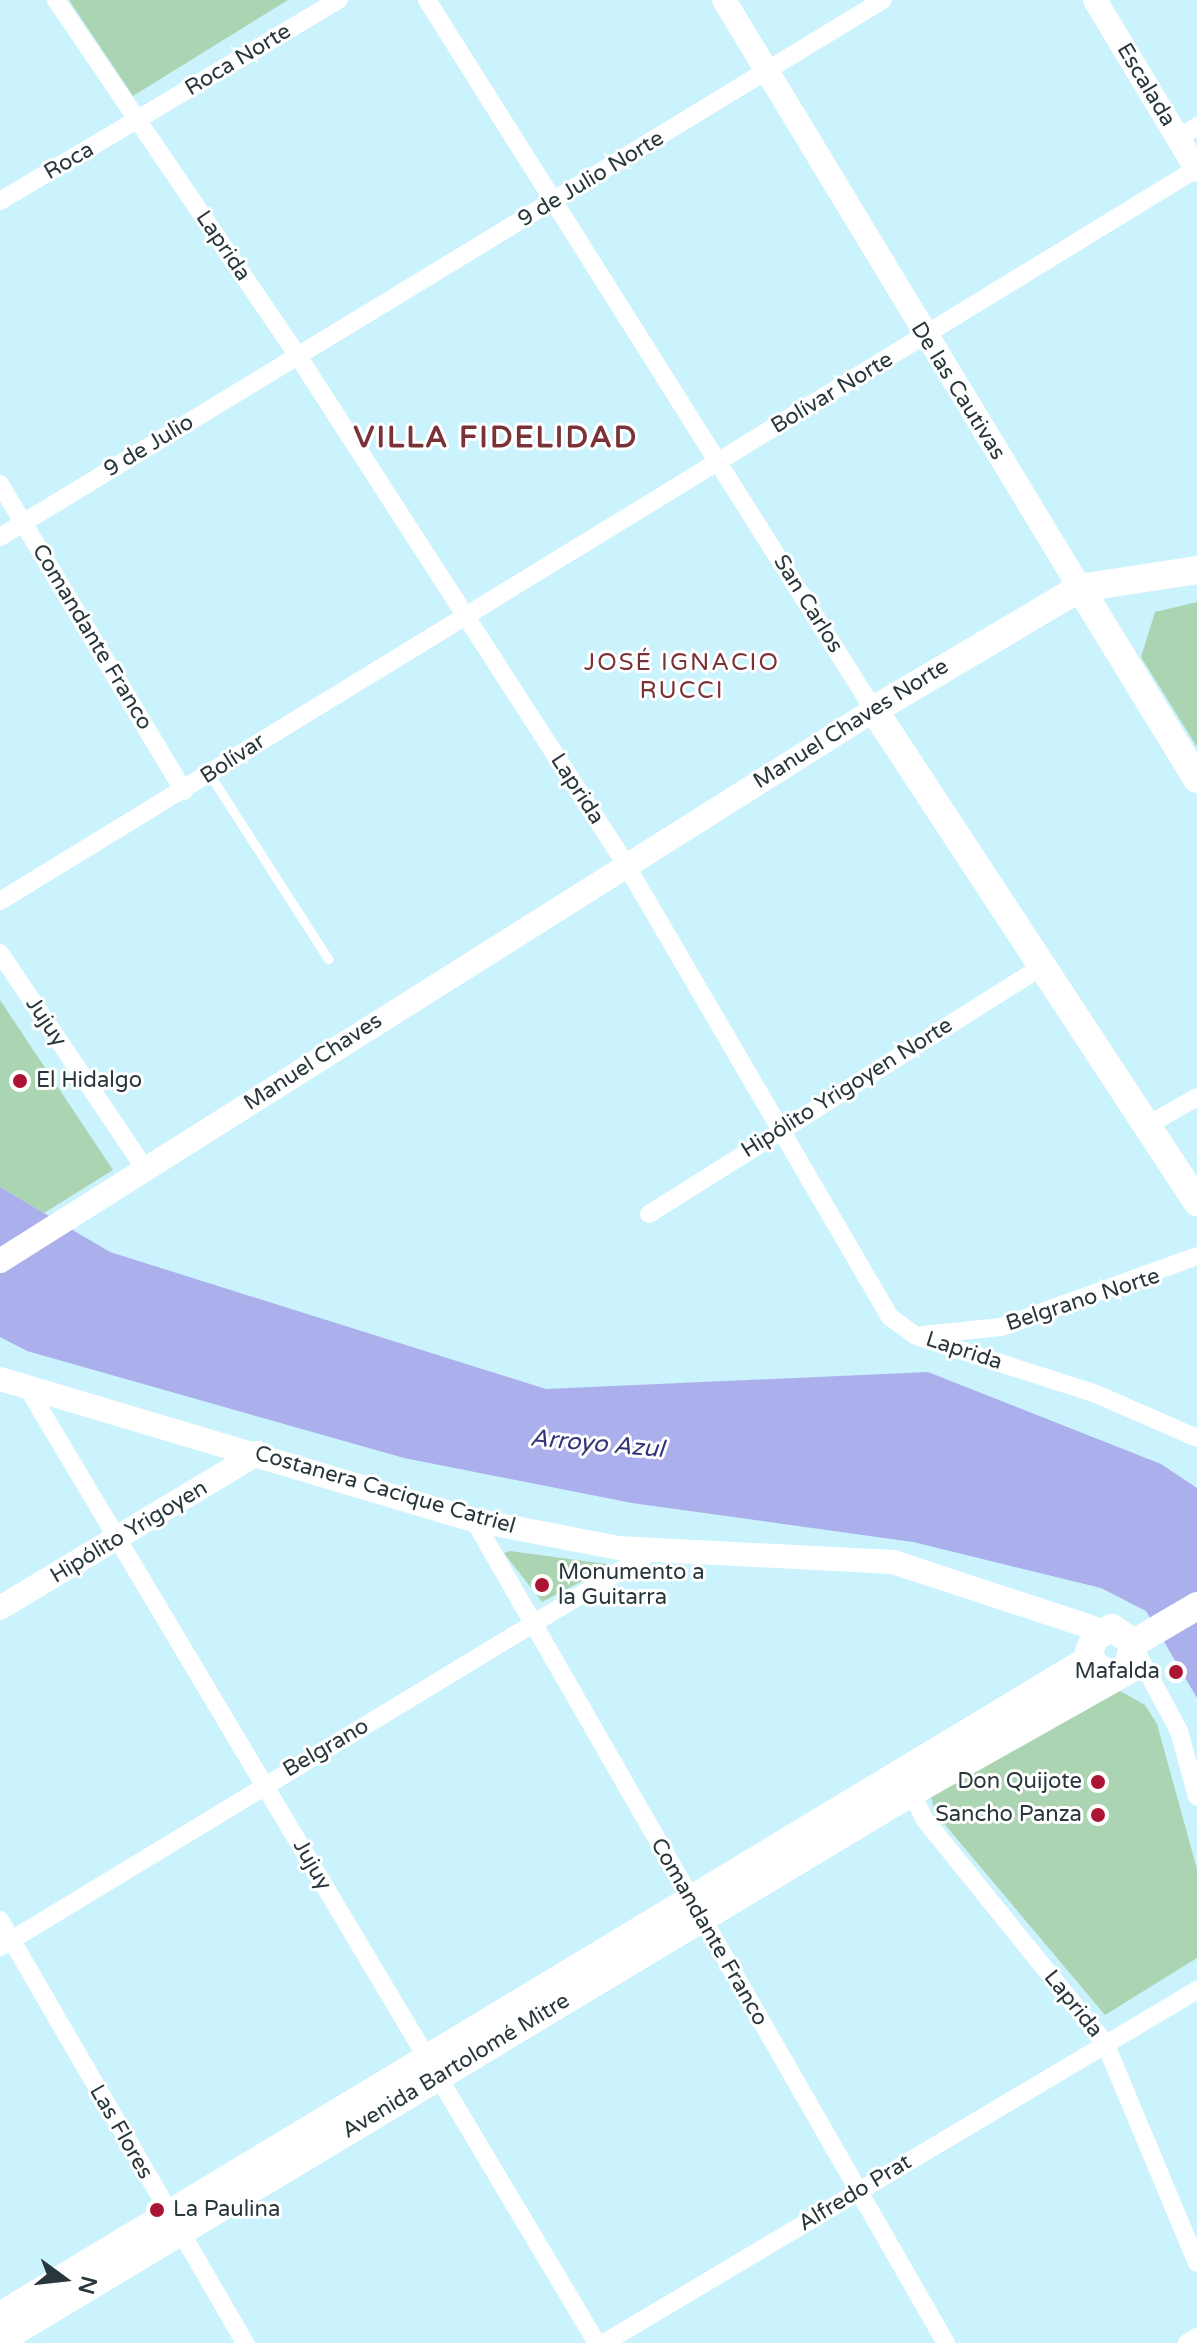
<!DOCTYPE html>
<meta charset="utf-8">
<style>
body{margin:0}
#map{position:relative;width:1197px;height:2343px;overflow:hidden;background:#cbf3fd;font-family:"Varela Round",sans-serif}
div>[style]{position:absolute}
.green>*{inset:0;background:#abd5b2}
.water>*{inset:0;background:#abb0ed}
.lane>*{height:9px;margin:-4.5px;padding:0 4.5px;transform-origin:4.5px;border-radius:4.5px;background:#fff}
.street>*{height:18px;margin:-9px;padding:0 9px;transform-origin:9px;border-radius:9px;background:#fff}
.secondary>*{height:24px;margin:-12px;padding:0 12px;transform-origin:12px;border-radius:12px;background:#fff}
.primary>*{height:28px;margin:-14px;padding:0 14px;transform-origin:14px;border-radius:14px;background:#fff}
.dots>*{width:22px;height:22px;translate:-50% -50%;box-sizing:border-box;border:4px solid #fff;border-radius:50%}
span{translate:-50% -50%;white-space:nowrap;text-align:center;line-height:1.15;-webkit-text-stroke:6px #fff;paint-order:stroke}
.street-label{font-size:22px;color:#28373b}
.poi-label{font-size:22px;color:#28373b}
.left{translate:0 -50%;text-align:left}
.right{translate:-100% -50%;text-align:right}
.neighbourhood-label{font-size:24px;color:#793237;letter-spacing:2px}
.water-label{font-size:24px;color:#35337a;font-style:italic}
.district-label{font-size:30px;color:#793237;font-weight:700;letter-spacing:2px}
.north{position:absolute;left:24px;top:2239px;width:80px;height:80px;-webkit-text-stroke:6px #fff;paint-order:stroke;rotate:105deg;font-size:22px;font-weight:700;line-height:32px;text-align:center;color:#28373b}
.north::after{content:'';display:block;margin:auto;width:28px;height:36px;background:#28373b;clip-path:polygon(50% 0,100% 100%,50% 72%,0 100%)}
</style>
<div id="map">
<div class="green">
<i style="clip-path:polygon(69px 0,288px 0,133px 96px)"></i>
<i style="clip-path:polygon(1197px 602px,1197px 747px,1141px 657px,1155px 612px)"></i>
<i style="clip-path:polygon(0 1000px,113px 1170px,44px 1213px,0 1187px)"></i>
<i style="clip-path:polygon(510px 1551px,606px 1564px,611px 1566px,542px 1602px,504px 1553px)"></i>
<i style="clip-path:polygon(1113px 1687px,1145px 1705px,1157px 1724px,1197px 1869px,1197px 1958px,1105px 2015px,936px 1814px,929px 1791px)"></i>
</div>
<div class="water">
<i style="clip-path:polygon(0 1187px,110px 1252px,546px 1389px,928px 1372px,1161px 1464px,1197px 1488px,1197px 1698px,1146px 1611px,1101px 1588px,913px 1542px,632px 1503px,404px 1458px,27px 1351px,0 1337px)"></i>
</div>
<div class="lane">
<i style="left:210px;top:775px;width:219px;rotate:57.3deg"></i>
</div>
<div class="street">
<i style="left:56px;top:0;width:430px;rotate:55.8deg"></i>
<i style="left:298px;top:356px;width:603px;rotate:57.18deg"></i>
<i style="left:625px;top:863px;width:526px;rotate:59.73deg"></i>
<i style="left:890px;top:1317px;width:32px;rotate:36deg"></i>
<i style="left:916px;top:1336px;width:187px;rotate:17.8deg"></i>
<i style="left:1094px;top:1393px;width:112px;rotate:23.6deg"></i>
<i style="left:427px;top:0;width:839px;rotate:57.81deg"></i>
<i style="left:1178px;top:139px;width:23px;rotate:-34deg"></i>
<i style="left:0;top:201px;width:394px;rotate:-30.7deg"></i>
<i style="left:0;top:484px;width:358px;rotate:59.1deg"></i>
<i style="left:0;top:537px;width:1033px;rotate:-31.31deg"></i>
<i style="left:0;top:901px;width:1402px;rotate:-31.47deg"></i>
<i style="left:0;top:953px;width:262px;rotate:56.1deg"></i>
<i style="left:1148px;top:1125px;width:56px;rotate:-29.7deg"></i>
<i style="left:649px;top:1214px;width:469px;rotate:-32.2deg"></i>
<i style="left:923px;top:1335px;width:78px;rotate:-5.9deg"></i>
<i style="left:1001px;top:1327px;width:208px;rotate:-19.9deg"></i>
<i style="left:27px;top:1387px;width:1113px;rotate:59.2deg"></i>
<i style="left:474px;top:1520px;width:949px;rotate:60.17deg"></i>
<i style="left:1136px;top:1651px;width:91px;rotate:61.7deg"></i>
<i style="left:1179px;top:1731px;width:68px;rotate:74.7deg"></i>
<i style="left:907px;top:1784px;width:40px;rotate:63.4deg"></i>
<i style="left:925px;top:1820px;width:287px;rotate:51.1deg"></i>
<i style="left:1105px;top:2043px;width:238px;rotate:67.3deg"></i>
<i style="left:0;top:1920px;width:489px;rotate:59.9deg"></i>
<i style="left:0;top:1947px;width:764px;rotate:-31.23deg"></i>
<i style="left:604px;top:2343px;width:690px;rotate:-30.76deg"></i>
<i style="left:1187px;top:2343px;width:12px;rotate:-31deg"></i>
</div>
<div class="secondary">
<i style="left:724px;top:0;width:687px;rotate:58.81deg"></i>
<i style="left:1095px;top:0;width:198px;rotate:59deg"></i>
<i style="left:0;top:1261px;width:1033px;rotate:-32.23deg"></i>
<i style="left:0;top:1379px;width:495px;rotate:16.6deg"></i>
<i style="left:474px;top:1520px;width:147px;rotate:11deg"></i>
<i style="left:618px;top:1548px;width:275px;rotate:2.9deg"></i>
<i style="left:893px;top:1562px;width:221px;rotate:18.2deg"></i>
<i style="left:0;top:1608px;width:301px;rotate:-31deg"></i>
</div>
<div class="primary">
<i style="left:1197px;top:570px;width:118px;rotate:171.3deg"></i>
<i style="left:1080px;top:588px;width:239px;rotate:149.4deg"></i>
<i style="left:874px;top:710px;width:589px;rotate:56.71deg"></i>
<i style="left:1080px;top:588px;width:224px;rotate:58.5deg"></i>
<i style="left:1134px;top:1643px;width:73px;rotate:-30.4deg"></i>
<i style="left:0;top:2316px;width:1273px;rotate:-31.08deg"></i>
<i style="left:0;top:2340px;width:1064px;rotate:-31deg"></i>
<i style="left:912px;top:1792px;width:247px;rotate:-29.4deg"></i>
<i style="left:1127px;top:1671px;width:29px;rotate:-76deg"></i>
<i style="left:1134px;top:1643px;width:27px;rotate:-146deg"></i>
<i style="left:1112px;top:1628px;width:19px;rotate:152deg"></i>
<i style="left:1095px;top:1637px;width:15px;rotate:113deg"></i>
<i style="left:1089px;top:1651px;width:16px;rotate:72deg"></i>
<i style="left:1094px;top:1666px;width:22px;rotate:24deg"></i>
</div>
<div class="dots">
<i style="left:20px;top:1081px;background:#ab1533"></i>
<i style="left:542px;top:1585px;background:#ab1533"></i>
<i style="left:1176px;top:1672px;background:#ab1533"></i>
<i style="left:1098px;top:1782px;background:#ab1533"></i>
<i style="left:1098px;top:1815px;background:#ab1533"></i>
<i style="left:157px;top:2210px;background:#ab1533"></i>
</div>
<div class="street-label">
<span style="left:238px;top:60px;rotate:-31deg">Roca Norte</span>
<span style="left:1146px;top:85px;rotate:59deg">Escalada</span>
<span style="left:69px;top:161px;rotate:-30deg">Roca</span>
<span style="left:591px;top:179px;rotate:-31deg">9 de Julio Norte</span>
<span style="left:223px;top:246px;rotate:56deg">Laprida</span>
<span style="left:958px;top:391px;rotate:58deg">De las Cautivas</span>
<span style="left:832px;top:393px;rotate:-31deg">Bolívar Norte</span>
<span style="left:149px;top:446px;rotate:-31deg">9 de Julio</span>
<span style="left:808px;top:604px;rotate:58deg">San Carlos</span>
<span style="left:92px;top:637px;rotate:59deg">Comandante Franco</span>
<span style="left:851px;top:724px;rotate:-32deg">Manuel Chaves Norte</span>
<span style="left:233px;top:759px;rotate:-33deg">Bolívar</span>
<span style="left:577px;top:789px;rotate:57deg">Laprida</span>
<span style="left:46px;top:1022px;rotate:56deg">Jujuy</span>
<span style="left:313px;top:1062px;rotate:-33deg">Manuel Chaves</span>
<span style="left:847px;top:1088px;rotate:-32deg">Hipólito Yrigoyen Norte</span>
<span style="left:1083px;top:1300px;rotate:-18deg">Belgrano Norte</span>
<span style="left:964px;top:1351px;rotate:18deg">Laprida</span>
<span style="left:385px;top:1490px;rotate:16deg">Costanera Cacique Catriel</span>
<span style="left:129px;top:1532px;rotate:-31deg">Hipólito Yrigoyen</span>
<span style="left:326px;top:1748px;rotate:-30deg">Belgrano</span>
<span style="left:312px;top:1865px;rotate:60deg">Jujuy</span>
<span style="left:709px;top:1932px;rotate:60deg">Comandante Franco</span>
<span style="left:1073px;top:2004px;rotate:51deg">Laprida</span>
<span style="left:456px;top:2066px;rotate:-31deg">Avenida Bartolomé Mitre</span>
<span style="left:121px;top:2132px;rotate:60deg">Las Flores</span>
<span style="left:855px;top:2193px;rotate:-31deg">Alfredo Prat</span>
</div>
<div class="poi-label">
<span class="left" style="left:36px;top:1081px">El Hidalgo</span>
<span class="left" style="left:558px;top:1585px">Monumento a<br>la Guitarra</span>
<span class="right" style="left:1160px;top:1672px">Mafalda</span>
<span class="right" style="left:1082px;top:1782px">Don Quijote</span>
<span class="right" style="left:1082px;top:1815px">Sancho Panza</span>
<span class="left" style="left:173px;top:2210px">La Paulina</span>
</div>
<div class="neighbourhood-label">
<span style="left:682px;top:677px">JOSÉ IGNACIO<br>RUCCI</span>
</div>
<div class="water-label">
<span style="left:597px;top:1444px;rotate:5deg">Arroyo Azul</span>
</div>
<div class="district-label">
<span style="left:496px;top:438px">VILLA FIDELIDAD</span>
</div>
<div class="north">N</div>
</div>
